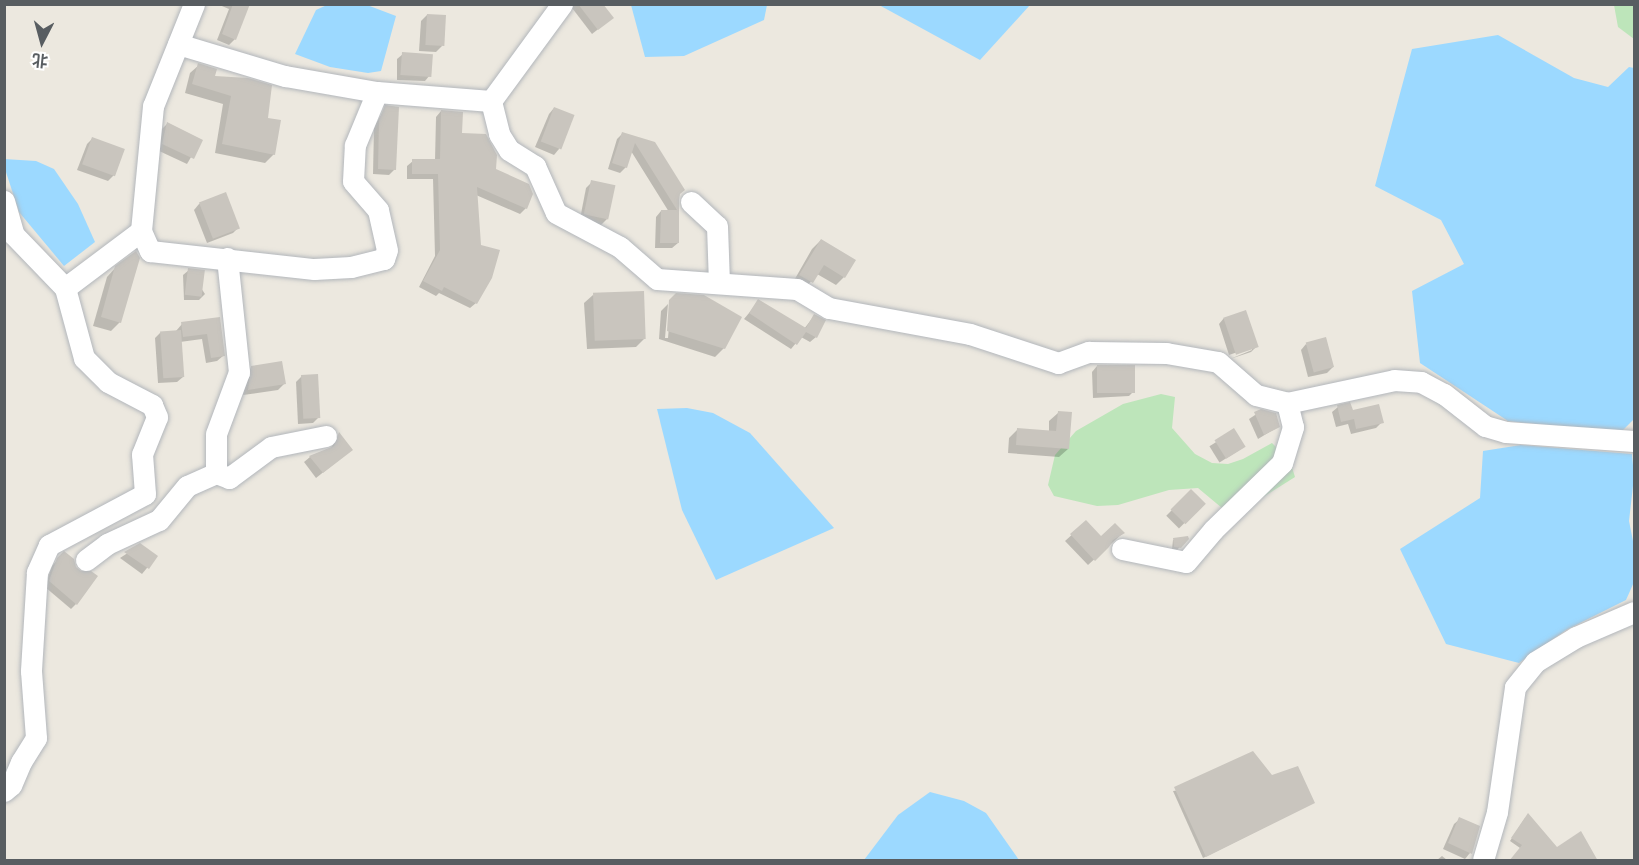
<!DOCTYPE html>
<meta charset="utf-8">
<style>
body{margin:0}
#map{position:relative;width:1639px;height:865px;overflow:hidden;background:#ece8df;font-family:"DM Sans","Noto Sans SC",sans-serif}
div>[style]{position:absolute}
.green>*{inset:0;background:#bde5ba}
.water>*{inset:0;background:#9cd9ff}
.shadow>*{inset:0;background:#0003;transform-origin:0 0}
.building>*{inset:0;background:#c9c5be;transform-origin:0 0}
.roads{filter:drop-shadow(0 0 2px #b2b6bb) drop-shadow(0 0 2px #b2b6bb)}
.minor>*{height:21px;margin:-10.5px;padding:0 10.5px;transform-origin:10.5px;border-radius:10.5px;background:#fff}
span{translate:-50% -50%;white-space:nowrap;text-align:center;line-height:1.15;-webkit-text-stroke:5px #fff;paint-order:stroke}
.frame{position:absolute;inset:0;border:6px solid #585d61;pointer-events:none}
.north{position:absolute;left:12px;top:12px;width:60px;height:60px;-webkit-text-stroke:4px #fff;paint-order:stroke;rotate:186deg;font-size:16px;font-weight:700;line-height:24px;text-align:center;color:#585d61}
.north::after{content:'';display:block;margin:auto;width:21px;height:27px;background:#585d61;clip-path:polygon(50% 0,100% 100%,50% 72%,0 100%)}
</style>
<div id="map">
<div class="green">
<i style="clip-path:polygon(1614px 5px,1634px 5px,1634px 39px,1618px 27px)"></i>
<i style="clip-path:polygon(1161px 394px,1175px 397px,1172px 428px,1195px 454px,1212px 463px,1228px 464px,1243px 459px,1272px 443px,1290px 461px,1295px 477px,1244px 509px,1222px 508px,1198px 488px,1169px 490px,1118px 505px,1097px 506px,1054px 496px,1048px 485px,1055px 455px,1076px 431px,1123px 404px)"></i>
</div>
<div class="water">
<i style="clip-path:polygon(327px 5px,367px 5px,396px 16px,381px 71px,368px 73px,330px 67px,295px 54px,316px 10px)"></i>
<i style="clip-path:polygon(631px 5px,631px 4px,767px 5px,764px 20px,684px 56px,645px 57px)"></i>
<i style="clip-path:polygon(879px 5px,1030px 5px,980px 60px)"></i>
<i style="clip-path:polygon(1498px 35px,1574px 78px,1608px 87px,1629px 67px,1634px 68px,1634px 419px,1620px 433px,1508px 421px,1420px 363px,1412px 291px,1464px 264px,1441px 220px,1375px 186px,1412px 49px)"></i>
<i style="clip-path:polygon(4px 159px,36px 161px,54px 169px,78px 204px,95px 242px,64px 266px,19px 212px,5px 169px)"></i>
<i style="clip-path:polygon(687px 408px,713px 413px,750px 433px,834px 528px,716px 580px,682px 510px,657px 409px)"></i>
<i style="clip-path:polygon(1521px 445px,1632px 454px,1634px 477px,1629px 521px,1634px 546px,1634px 582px,1626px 600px,1566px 630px,1519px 663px,1446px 644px,1400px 549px,1480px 498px,1483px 451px)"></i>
<i style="clip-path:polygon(930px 792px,964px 801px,986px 813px,1019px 860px,864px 860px,898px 815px)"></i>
</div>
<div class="shadow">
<i style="clip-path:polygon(217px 4px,249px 4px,235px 39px,229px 45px,217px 40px,229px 9px)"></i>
<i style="clip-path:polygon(569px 4px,601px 4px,606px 23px,592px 34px)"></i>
<i style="clip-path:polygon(427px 15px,442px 46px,436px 52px,419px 51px,421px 21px)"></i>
<i style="clip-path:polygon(403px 54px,430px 75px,425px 81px,397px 80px,397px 59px)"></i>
<i style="clip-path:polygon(199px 65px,267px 119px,274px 154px,265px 163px,215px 153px,223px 104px,185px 93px,190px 73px)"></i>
<i style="clip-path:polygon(386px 107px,395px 169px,389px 175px,373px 174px,374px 127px)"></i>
<i style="clip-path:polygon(554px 108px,559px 149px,554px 155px,535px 147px,549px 114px)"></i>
<i style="clip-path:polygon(441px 111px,526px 208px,520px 214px,476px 195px,479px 246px,476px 303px,470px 308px,439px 293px,436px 296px,419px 287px,435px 256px,433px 179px,407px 179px,407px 166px,413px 161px,435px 160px,436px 117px)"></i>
<i style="clip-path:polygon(167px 124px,201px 140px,187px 164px,157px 150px,162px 129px)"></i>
<i style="clip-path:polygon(622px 134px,654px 144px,678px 195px,678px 243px,672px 248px,655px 248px,656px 217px,661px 211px,669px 212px,631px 151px,626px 167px,620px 173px,608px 169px,617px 139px)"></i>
<i style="clip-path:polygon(93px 138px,114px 175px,108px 181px,77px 170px,87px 144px)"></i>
<i style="clip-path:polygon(592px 182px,607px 219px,601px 225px,580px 219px,586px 188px)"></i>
<i style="clip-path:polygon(225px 194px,238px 228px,233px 233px,207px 243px,194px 210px,199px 204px)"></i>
<i style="clip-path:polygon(821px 240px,844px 277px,836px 285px,817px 274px,803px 291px,792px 284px,812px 249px)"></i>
<i style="clip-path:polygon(116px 267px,120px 322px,111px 331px,93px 326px,107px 277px)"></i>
<i style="clip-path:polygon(189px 270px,205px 294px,199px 300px,184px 300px,183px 275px)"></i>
<i style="clip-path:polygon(593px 295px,645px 338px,636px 347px,587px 349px,584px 303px)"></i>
<i style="clip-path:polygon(759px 301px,804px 329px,814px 316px,816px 337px,810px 342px,801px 337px,791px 349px,744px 319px)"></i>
<i style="clip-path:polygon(671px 302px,724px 348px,715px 357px,659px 339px,661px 311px,668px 304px,665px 338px,668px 338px)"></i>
<i style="clip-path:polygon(219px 318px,223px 356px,217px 361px,206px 363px,202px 339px,180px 342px,183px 377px,177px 382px,158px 383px,155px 338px,160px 333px,176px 331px,182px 324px)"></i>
<i style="clip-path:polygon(1224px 318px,1257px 346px,1251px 352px,1230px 359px,1252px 350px,1252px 347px,1229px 355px,1219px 324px)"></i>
<i style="clip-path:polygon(1306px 344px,1333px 367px,1327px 373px,1308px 377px,1301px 350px)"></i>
<i style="clip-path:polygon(1097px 366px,1135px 390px,1129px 396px,1093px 398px,1092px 372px)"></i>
<i style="clip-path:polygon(252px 367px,284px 384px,278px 390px,243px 395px,246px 373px)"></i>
<i style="clip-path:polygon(302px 376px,318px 418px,313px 423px,298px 424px,296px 382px)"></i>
<i style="clip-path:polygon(1338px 407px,1351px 412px,1382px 422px,1376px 428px,1351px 434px,1348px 424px,1336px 427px,1332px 412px)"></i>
<i style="clip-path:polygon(1261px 411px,1278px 427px,1258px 439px,1249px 419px)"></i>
<i style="clip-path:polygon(1058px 413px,1068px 449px,1059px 457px,1008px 453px,1009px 438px,1018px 429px,1049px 432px,1049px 421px)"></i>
<i style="left:1234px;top:431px;width:19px;height:29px;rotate:58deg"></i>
<i style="clip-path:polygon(339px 435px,345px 455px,316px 478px,304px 462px,310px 457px,330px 449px)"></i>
<i style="left:1191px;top:491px;width:18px;height:35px;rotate:45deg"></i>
<i style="clip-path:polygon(1086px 522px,1101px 538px,1123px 533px,1088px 565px,1065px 541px)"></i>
<i style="clip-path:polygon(1187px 539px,1177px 550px,1172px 549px,1173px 540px)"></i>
<i style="clip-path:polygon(140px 545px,156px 557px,142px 574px,120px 558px)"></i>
<i style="clip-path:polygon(64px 553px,76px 604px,71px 609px,45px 587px,52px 566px)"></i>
<i style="clip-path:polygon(1271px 777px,1313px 803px,1203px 858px,1173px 791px)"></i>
<i style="clip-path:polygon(1525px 818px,1556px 849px,1597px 860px,1520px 848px,1510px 841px)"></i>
<i style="clip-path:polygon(1460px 819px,1470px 853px,1465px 859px,1443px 849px,1454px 824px)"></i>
<i style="clip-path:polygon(1442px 856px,1447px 860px,1437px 860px)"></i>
</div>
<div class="building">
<i style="clip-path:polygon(233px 4px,250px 4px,236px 40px,222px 34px)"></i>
<i style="clip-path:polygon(578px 4px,603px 4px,614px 18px,598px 30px)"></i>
<i style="left:427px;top:14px;width:19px;height:31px;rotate:3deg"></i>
<i style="left:402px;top:52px;width:31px;height:23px;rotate:4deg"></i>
<i style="clip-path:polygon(198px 63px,217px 69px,215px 76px,248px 78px,272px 85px,268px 118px,281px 120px,275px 155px,222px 144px,231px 96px,192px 84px)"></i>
<i style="clip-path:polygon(385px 105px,399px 107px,396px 170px,378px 169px,379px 120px)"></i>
<i style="left:554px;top:107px;width:22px;height:37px;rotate:21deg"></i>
<i style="clip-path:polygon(441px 110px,463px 112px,462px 133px,486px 134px,497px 155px,496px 169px,529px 184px,533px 194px,527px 209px,477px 187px,481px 245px,500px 250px,492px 278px,477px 304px,444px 287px,442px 291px,423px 281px,440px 250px,438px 174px,412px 174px,412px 159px,440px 159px)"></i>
<i style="clip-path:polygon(167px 122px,203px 140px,194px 159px,162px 144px)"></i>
<i style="clip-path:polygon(622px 132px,655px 142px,685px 190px,680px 194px,679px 200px,679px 243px,660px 243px,661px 210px,677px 210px,635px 143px,627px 168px,612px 163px)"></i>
<i style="left:92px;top:137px;width:35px;height:29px;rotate:20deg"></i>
<i style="left:591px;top:180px;width:25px;height:35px;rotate:12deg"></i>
<i style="left:226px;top:192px;width:39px;height:29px;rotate:69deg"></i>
<i style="clip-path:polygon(821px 239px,856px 260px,845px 278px,824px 265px,813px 283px,799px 275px)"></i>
<i style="clip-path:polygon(136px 251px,140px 258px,121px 323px,101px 317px,115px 266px)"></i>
<i style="left:188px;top:268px;width:17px;height:27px;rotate:7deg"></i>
<i style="left:644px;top:291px;width:48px;height:51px;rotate:88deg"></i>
<i style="clip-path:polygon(676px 293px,704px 295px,742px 317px,725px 349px,667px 331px,669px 300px)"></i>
<i style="clip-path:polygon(758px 299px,806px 328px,814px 314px,826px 320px,817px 338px,806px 332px,797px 345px,749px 313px)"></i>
<i style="left:1246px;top:310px;width:39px;height:24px;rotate:71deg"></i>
<i style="clip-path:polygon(220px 317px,225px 356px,211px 358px,207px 334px,183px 337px,181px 322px)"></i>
<i style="left:181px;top:330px;width:47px;height:21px;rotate:86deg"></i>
<i style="left:1326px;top:337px;width:31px;height:21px;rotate:75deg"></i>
<i style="clip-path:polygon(282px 361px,286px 384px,248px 390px,251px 366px)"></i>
<i style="left:1097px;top:365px;width:38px;height:28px"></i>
<i style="left:318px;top:374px;width:44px;height:17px;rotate:87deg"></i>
<i style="clip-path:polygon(1350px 402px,1353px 410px,1379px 404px,1384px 423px,1356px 429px,1354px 419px,1341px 422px,1337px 405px)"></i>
<i style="clip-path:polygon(1261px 409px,1276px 413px,1280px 427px,1264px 435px,1254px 412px)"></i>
<i style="clip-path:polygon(1058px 411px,1072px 412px,1069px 449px,1016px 445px,1017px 428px,1056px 431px)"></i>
<i style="left:1234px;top:428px;width:22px;height:23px;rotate:58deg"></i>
<i style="clip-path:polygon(339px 432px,353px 450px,323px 473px,309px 456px,334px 446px)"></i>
<i style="left:1191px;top:489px;width:21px;height:29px;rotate:45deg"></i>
<i style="clip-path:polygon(1086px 520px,1101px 536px,1115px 523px,1125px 533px,1113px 540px,1109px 547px,1095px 561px,1070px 534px)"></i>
<i style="clip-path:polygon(1188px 536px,1189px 539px,1181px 548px,1174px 547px,1173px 538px)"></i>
<i style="clip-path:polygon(140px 543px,158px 556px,149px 569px,124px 552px)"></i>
<i style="clip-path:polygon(64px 551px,74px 559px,76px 567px,81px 571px,91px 571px,98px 576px,77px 605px,49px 581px,57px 558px)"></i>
<i style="clip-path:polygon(1253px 751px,1272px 775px,1298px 766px,1315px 803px,1206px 857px,1174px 787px)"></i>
<i style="clip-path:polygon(1528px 813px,1557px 847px,1581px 831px,1598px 861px,1509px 861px,1522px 845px,1511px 838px)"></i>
<i style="clip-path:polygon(1459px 817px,1480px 826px,1472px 854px,1448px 843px)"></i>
</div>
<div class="roads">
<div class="minor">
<i style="left:194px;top:4px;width:110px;rotate:111.9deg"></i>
<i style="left:153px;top:106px;width:126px;rotate:95.5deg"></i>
<i style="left:141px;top:231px;width:22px;rotate:66deg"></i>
<i style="left:150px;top:251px;width:165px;rotate:6.3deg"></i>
<i style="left:314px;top:269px;width:37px;rotate:-3deg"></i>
<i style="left:351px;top:267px;width:34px;rotate:-14deg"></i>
<i style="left:384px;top:259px;width:9px;rotate:-72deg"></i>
<i style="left:387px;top:250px;width:41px;rotate:-102.7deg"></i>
<i style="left:378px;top:210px;width:38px;rotate:-131deg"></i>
<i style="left:353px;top:181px;width:36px;rotate:-87deg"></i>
<i style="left:355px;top:145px;width:57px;rotate:-67.5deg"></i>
<i style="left:562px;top:4px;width:120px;rotate:126.2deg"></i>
<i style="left:491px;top:101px;width:34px;rotate:76deg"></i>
<i style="left:499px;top:134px;width:19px;rotate:58deg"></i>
<i style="left:509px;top:150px;width:31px;rotate:32deg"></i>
<i style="left:535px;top:166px;width:51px;rotate:65.9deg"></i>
<i style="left:556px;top:213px;width:72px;rotate:28deg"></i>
<i style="left:620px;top:247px;width:49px;rotate:40.9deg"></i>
<i style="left:657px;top:279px;width:140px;rotate:4.1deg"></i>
<i style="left:797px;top:289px;width:37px;rotate:31deg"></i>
<i style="left:829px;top:308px;width:143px;rotate:10.4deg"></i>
<i style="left:970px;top:334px;width:93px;rotate:18.2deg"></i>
<i style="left:1058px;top:363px;width:33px;rotate:-20deg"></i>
<i style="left:1089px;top:352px;width:77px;rotate:0.7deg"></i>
<i style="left:1166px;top:353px;width:53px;rotate:9.8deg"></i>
<i style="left:1218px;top:362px;width:50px;rotate:41deg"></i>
<i style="left:1256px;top:395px;width:32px;rotate:14deg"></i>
<i style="left:1287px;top:403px;width:109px;rotate:-12.1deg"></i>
<i style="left:1394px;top:380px;width:27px;rotate:4deg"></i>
<i style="left:1421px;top:382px;width:26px;rotate:28deg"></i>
<i style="left:1444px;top:394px;width:52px;rotate:38deg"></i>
<i style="left:1485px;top:426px;width:22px;rotate:16deg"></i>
<i style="left:1506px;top:432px;width:128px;rotate:4deg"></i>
<i style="left:178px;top:44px;width:112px;rotate:16.7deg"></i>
<i style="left:285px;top:76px;width:93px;rotate:9.9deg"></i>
<i style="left:377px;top:92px;width:114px;rotate:4.5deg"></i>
<i style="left:4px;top:201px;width:35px;rotate:74deg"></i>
<i style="left:14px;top:235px;width:74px;rotate:46.1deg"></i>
<i style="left:65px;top:288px;width:73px;rotate:74.8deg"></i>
<i style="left:84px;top:358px;width:34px;rotate:45deg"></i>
<i style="left:108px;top:382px;width:50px;rotate:27.6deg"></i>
<i style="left:152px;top:405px;width:13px;rotate:67deg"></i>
<i style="left:157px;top:417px;width:40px;rotate:112deg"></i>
<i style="left:142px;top:454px;width:40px;rotate:85.7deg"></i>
<i style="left:145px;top:494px;width:109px;rotate:152deg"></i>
<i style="left:49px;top:545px;width:30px;rotate:114deg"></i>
<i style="left:37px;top:572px;width:99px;rotate:93.5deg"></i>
<i style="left:31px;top:671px;width:67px;rotate:85.7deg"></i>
<i style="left:36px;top:738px;width:28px;rotate:122deg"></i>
<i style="left:21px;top:762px;width:25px;rotate:113deg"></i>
<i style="left:11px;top:785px;width:9px;rotate:139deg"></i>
<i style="left:691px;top:202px;width:35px;rotate:43deg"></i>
<i style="left:717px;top:226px;width:57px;rotate:88deg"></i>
<i style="left:227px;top:258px;width:115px;rotate:84deg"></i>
<i style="left:239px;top:372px;width:66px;rotate:110.4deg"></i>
<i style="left:216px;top:434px;width:39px;rotate:90deg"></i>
<i style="left:216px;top:473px;width:14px;rotate:21deg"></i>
<i style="left:229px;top:478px;width:52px;rotate:-36.4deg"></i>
<i style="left:271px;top:447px;width:56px;rotate:-11.3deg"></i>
<i style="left:65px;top:288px;width:95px;rotate:-36.9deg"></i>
<i style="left:1122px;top:549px;width:65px;rotate:11.5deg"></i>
<i style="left:1186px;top:562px;width:42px;rotate:-49.8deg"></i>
<i style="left:1213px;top:530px;width:96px;rotate:-44.2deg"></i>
<i style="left:1282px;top:463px;width:38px;rotate:-73deg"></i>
<i style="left:1293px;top:427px;width:25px;rotate:-104deg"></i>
<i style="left:86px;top:560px;width:26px;rotate:-37deg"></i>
<i style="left:107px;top:544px;width:57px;rotate:-24.8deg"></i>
<i style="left:159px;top:520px;width:44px;rotate:-50.5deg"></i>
<i style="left:187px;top:486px;width:32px;rotate:-24deg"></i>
<i style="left:1483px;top:860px;width:50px;rotate:-73.7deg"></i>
<i style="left:1497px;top:812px;width:126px;rotate:-81.8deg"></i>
<i style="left:1515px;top:687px;width:32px;rotate:-51deg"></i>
<i style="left:1535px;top:662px;width:48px;rotate:-31.4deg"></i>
<i style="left:1576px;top:637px;width:63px;rotate:-23.3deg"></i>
</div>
</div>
<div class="frame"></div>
<div class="north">北</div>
</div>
